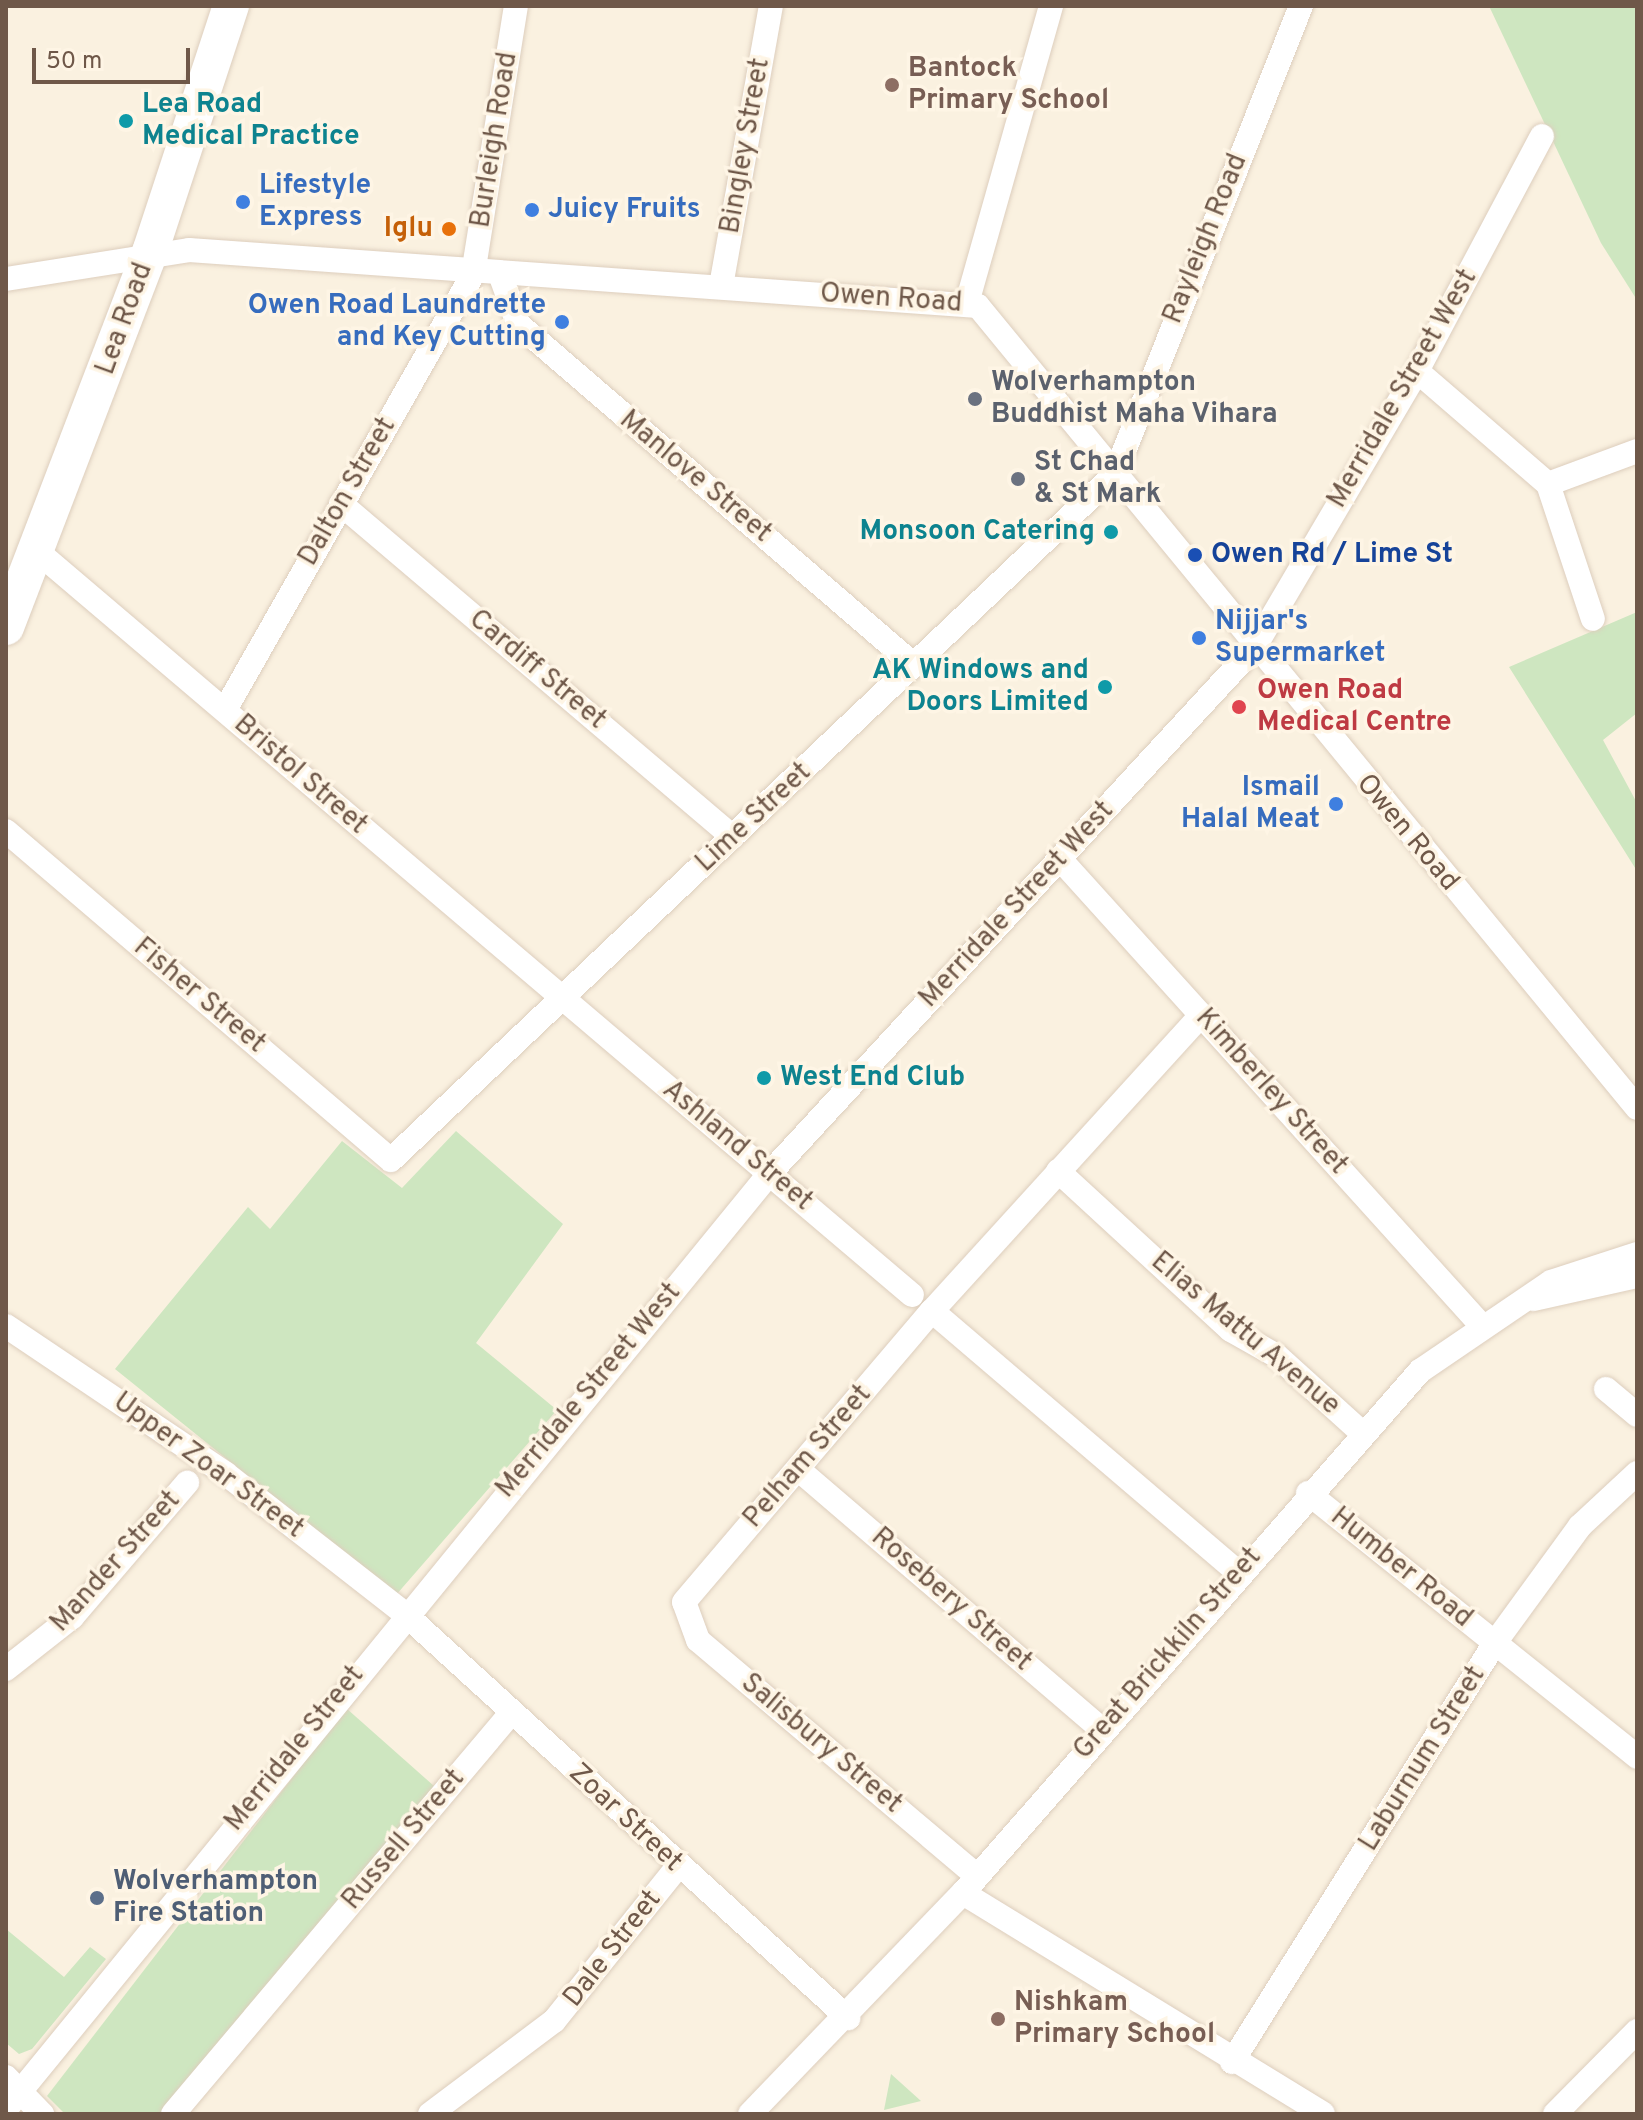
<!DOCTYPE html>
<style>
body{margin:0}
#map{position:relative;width:1643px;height:2120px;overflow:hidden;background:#faf1e0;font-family:Overpass,sans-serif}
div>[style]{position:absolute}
.green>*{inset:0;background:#cee6c0}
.roads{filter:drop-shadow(0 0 2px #ddcebd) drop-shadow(0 0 2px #ddcebd)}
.street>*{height:24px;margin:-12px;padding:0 12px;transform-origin:12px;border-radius:12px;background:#fff}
.secondary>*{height:36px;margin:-18px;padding:0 18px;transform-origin:18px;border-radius:18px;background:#fff}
.dots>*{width:22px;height:22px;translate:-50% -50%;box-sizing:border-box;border:4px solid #fef5e5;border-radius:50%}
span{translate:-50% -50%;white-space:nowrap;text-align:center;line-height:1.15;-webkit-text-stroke:7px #fef5e5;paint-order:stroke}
.education-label{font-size:28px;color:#785e54;font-weight:700}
.left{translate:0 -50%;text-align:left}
.culture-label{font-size:28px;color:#0d838f;font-weight:700}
.right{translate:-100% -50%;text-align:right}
.street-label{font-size:28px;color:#6f5849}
.shop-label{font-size:28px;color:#366cbe;font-weight:700}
.food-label{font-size:28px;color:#c56008;font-weight:700}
.worship-label{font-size:28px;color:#5b616d;font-weight:700}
.transit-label{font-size:28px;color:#164399;font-weight:700}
.health-label{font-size:28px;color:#be3a42;font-weight:700}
.service-label{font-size:28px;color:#4e5e75;font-weight:700}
.frame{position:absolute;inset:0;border:8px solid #6f5849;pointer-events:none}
.scale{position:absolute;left:32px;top:48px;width:158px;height:36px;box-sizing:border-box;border:4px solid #6f5849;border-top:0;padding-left:10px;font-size:24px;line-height:28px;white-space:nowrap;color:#6f5849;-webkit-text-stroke:6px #fef5e5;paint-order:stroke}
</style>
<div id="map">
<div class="green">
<i style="clip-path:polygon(1489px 6px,1637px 6px,1637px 300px,1601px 243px)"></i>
<i style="clip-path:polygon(1637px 612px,1637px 713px,1603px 740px,1637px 803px,1637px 871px,1509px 667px)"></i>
<i style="clip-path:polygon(456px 1131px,563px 1224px,476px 1343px,557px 1410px,396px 1595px,115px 1369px,248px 1207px,270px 1229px,342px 1141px,402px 1188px)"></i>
<i style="clip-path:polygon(346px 1708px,434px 1786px,160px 2114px,65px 2114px,47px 2096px)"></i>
<i style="clip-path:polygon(6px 1929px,64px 1977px,90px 1947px,106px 1959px,32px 2049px,19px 2054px,6px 2043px)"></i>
<i style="clip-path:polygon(891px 2074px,921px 2101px,884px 2110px)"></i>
</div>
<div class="roads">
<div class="street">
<i style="left:500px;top:274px;width:53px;rotate:70.2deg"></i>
<i style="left:518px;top:324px;width:523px;rotate:40.73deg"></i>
<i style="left:6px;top:279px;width:185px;rotate:-9deg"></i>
<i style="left:189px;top:250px;width:791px;rotate:4.06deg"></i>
<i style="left:978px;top:306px;width:1038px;rotate:50.59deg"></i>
<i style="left:721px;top:286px;width:284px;rotate:-79.9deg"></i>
<i style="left:967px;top:303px;width:309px;rotate:-74.2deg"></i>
<i style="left:1417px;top:371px;width:173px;rotate:40.8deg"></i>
<i style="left:1548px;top:484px;width:142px;rotate:71.6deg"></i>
<i style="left:1548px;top:484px;width:95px;rotate:-20.3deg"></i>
<i style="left:341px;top:504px;width:514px;rotate:40.35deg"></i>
<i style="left:38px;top:552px;width:1147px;rotate:40.37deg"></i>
<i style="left:225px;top:710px;width:502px;rotate:-60.37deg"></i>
<i style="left:473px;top:274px;width:271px;rotate:-80.9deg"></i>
<i style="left:6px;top:831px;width:506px;rotate:40.52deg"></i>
<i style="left:391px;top:1160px;width:997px;rotate:-43.46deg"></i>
<i style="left:1115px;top:474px;width:504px;rotate:-68.33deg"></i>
<i style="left:1060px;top:859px;width:629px;rotate:47.9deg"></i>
<i style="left:1058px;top:1171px;width:235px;rotate:42.6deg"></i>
<i style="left:1231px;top:1330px;width:53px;rotate:29.5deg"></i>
<i style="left:1277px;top:1356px;width:113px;rotate:42.1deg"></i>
<i style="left:1534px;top:1299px;width:106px;rotate:-12.6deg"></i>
<i style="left:932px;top:1311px;width:402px;rotate:40.5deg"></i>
<i style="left:6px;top:1326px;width:265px;rotate:33.9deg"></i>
<i style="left:226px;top:1474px;width:227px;rotate:38deg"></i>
<i style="left:405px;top:1614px;width:600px;rotate:42.36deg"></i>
<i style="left:1606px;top:1389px;width:40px;rotate:40deg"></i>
<i style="left:799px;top:1470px;width:399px;rotate:40.6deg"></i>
<i style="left:1308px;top:1493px;width:422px;rotate:38.7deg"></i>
<i style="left:6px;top:1669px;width:84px;rotate:-38.2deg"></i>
<i style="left:72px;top:1617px;width:177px;rotate:-49.4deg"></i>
<i style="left:977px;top:1876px;width:365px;rotate:-139.8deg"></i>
<i style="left:698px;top:1640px;width:40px;rotate:-110.2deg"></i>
<i style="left:684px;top:1602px;width:382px;rotate:-49.6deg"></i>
<i style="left:932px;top:1311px;width:400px;rotate:-47.7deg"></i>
<i style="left:963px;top:1893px;width:422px;rotate:31.5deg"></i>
<i style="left:1232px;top:2062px;width:493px;rotate:-57.9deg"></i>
<i style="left:1494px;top:1644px;width:146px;rotate:-53.9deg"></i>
<i style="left:1580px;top:1526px;width:78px;rotate:-42.9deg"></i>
<i style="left:6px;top:2077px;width:52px;rotate:45.8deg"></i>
<i style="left:6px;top:2109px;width:1207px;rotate:-50.78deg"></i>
<i style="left:769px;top:1174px;width:715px;rotate:-47.32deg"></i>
<i style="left:1254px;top:648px;width:321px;rotate:-59.5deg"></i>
<i style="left:1417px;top:371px;width:266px;rotate:-62deg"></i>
<i style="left:173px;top:2114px;width:524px;rotate:-49.87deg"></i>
<i style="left:430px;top:2114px;width:155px;rotate:-36.9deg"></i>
<i style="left:554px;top:2021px;width:198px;rotate:-51.3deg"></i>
<i style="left:750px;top:2114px;width:307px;rotate:-46.1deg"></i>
<i style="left:963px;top:1893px;width:694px;rotate:-48.8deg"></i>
<i style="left:1420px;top:1371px;width:158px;rotate:-34.2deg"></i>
<i style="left:1551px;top:1282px;width:90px;rotate:-18deg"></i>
<i style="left:1555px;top:2114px;width:117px;rotate:-45.3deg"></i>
</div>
<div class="secondary">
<i style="left:6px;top:627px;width:402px;rotate:-69deg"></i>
<i style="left:150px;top:252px;width:259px;rotate:-71.8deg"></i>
</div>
</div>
<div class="dots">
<i style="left:892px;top:85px;background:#8d6e63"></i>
<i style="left:126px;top:121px;background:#0f9aa8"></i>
<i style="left:243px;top:202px;background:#3f7fe0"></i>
<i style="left:532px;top:210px;background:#3f7fe0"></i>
<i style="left:449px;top:229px;background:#e8710a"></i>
<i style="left:562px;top:322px;background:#3f7fe0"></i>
<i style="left:975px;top:399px;background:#6b7280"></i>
<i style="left:1018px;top:479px;background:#6b7280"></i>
<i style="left:1111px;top:532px;background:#0f9aa8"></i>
<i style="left:1195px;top:555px;background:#1a4fb4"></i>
<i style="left:1199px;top:638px;background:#3f7fe0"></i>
<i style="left:1105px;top:687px;background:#0f9aa8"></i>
<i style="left:1239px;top:707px;background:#e0444e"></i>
<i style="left:1336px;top:804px;background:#3f7fe0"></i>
<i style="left:764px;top:1078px;background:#0f9aa8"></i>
<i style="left:97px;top:1898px;background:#5c6f8a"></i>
<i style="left:998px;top:2019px;background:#8d6e63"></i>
</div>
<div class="education-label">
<span class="left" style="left:908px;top:85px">Bantock<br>Primary School</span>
<span class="left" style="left:1014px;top:2019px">Nishkam<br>Primary School</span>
</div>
<div class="culture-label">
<span class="left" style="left:142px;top:121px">Lea Road<br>Medical Practice</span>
<span class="right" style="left:1095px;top:532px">Monsoon Catering</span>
<span class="right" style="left:1089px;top:687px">AK Windows and<br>Doors Limited</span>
<span class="left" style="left:780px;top:1078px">West End Club</span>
</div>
<div class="street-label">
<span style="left:495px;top:140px;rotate:-81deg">Burleigh Road</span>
<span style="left:746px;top:146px;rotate:-80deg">Bingley Street</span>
<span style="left:1206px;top:239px;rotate:-68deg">Rayleigh Road</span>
<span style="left:891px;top:299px;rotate:4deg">Owen Road</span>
<span style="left:125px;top:319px;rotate:-70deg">Lea Road</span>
<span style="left:1403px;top:389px;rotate:-60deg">Merridale Street West</span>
<span style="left:695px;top:477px;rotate:40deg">Manlove Street</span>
<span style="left:348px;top:492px;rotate:-60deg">Dalton Street</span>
<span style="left:537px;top:670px;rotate:40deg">Cardiff Street</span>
<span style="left:300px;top:775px;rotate:41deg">Bristol Street</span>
<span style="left:754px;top:818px;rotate:-43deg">Lime Street</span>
<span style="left:1407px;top:833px;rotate:50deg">Owen Road</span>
<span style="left:1017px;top:905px;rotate:-47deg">Merridale Street West</span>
<span style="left:199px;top:996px;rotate:40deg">Fisher Street</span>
<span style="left:1271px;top:1092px;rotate:48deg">Kimberley Street</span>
<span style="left:737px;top:1146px;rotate:40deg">Ashland Street</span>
<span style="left:1245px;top:1334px;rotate:40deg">Elias Mattu Avenue</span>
<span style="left:589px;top:1391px;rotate:-50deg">Merridale Street West</span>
<span style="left:808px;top:1457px;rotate:-49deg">Pelham Street</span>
<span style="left:208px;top:1466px;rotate:36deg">Upper Zoar Street</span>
<span style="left:116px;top:1562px;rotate:-48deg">Mander Street</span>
<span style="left:1401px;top:1568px;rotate:39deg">Humber Road</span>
<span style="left:951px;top:1600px;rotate:41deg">Rosebery Street</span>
<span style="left:1168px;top:1654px;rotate:-49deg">Great Brickkiln Street</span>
<span style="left:821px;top:1744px;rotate:40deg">Salisbury Street</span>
<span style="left:295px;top:1749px;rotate:-51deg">Merridale Street</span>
<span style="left:1423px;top:1759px;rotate:-58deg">Laburnum Street</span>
<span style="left:625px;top:1818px;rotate:43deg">Zoar Street</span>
<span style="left:404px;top:1840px;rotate:-50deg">Russell Street</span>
<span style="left:613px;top:1949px;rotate:-52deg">Dale Street</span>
</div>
<div class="shop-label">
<span class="left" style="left:259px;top:202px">Lifestyle<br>Express</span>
<span class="left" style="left:548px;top:210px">Juicy Fruits</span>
<span class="right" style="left:546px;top:322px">Owen Road Laundrette<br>and Key Cutting</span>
<span class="left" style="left:1215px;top:638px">Nijjar's<br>Supermarket</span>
<span class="right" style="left:1320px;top:804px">Ismail<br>Halal Meat</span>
</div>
<div class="food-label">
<span class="right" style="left:433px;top:229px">Iglu</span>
</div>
<div class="worship-label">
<span class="left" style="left:991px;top:399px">Wolverhampton<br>Buddhist Maha Vihara</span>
<span class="left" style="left:1034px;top:479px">St Chad<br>&amp; St Mark</span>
</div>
<div class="transit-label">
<span class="left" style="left:1211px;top:555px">Owen Rd / Lime St</span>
</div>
<div class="health-label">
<span class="left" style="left:1257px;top:707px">Owen Road<br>Medical Centre</span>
</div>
<div class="service-label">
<span class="left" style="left:113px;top:1898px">Wolverhampton<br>Fire Station</span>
</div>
<div class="frame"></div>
<div class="scale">50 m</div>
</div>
